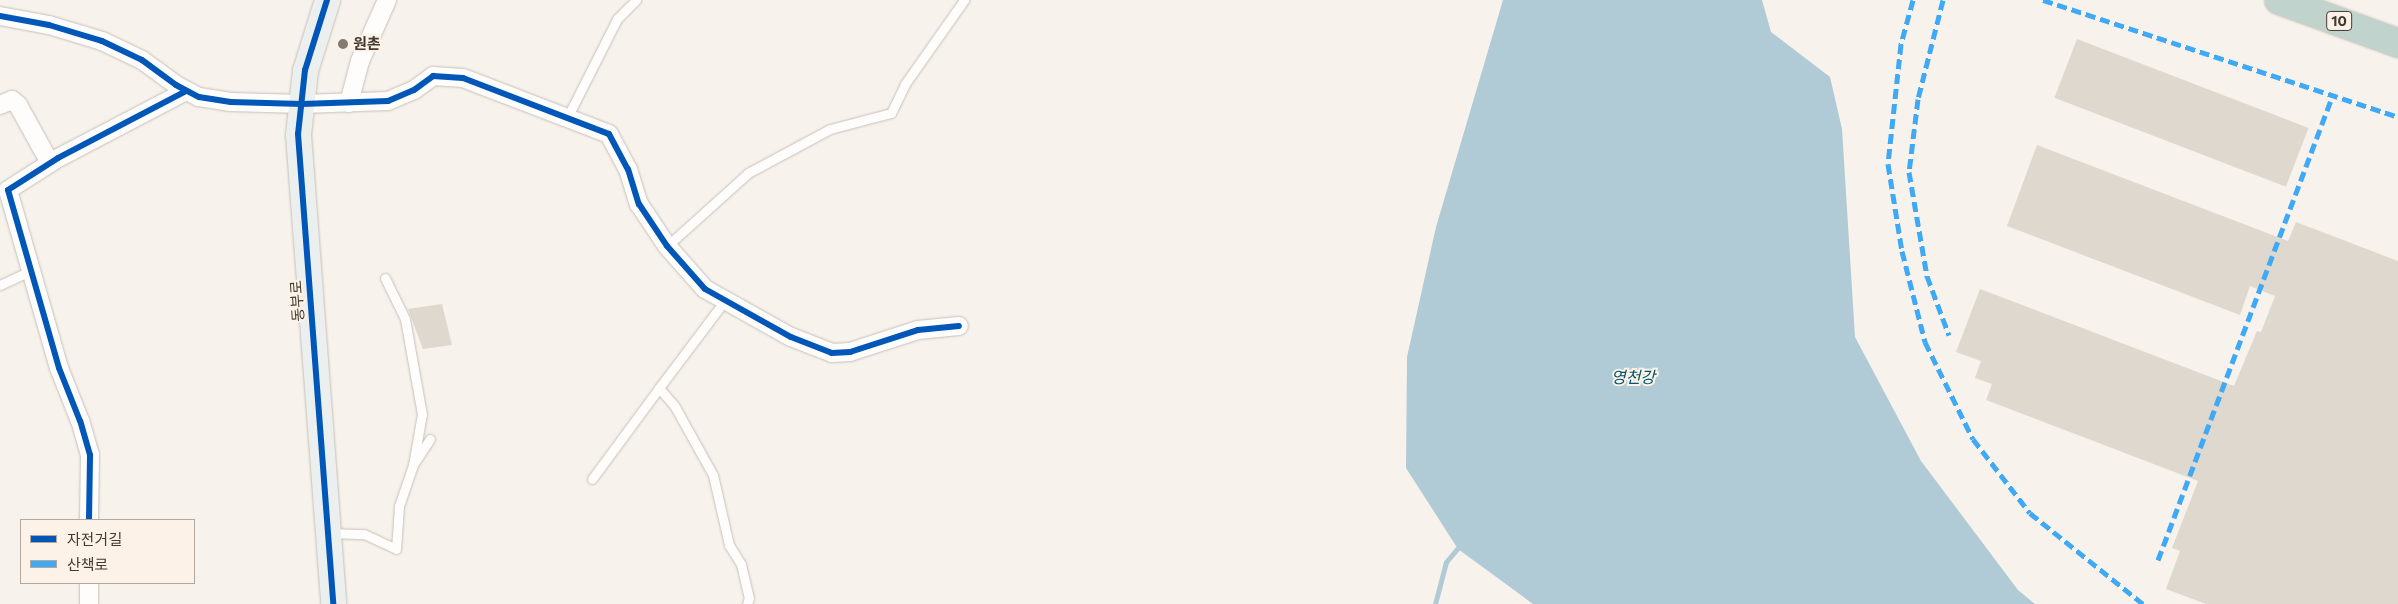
<!DOCTYPE html>
<meta charset="utf-8">
<style>
body{margin:0}
#map{position:relative;width:2398px;height:604px;overflow:hidden;background:#f7f2ec;font-family:Commissioner,"Noto Sans KR",sans-serif}
div>[style]{position:absolute}
.water>*{inset:0;background:#b0cbd5}
.stream>*{height:5px;margin:-2.5px;padding:0 2.5px;transform-origin:2.5px;border-radius:2.5px;background:#b0cbd5}
.building>*{inset:0;background:#dfd8cf;transform-origin:0 0}
.roads{filter:drop-shadow(0 0 1px #c7c0b9) drop-shadow(0 0 1px #c7c0b9)}
.lane>*{height:9px;margin:-4.5px;padding:0 4.5px;transform-origin:4.5px;border-radius:4.5px;background:#fefdfc}
.street>*{height:18px;margin:-9px;padding:0 9px;transform-origin:9px;border-radius:9px;background:#fefdfc}
.secondary>*{height:25px;margin:-12.5px;padding:0 12.5px;transform-origin:12.5px;border-radius:12.5px;background:#ebf0ee}
.highway>*{height:28px;margin:-14px;padding:0 14px;transform-origin:14px;border-radius:14px;background:#c0d3cc}
.quiet>*{height:5px;margin-top:-2.5px;transform-origin:0;background:repeating-linear-gradient(90deg,#3fa9f5 0 10px,transparent 0 15px)}
.cycleway>*{height:6px;margin:-3px;padding:0 3px;transform-origin:3px;border-radius:3px;background:#0057b8}
.dots>*{width:14px;height:14px;translate:-50% -50%;box-sizing:border-box;border:2px solid #fcf2e7;border-radius:50%}
span{translate:-50% -50%;white-space:nowrap;text-align:center;line-height:1.15;-webkit-text-stroke:4px #fcf2e7;paint-order:stroke}
.shield-label span{padding:1px 4px;background:#fcf2e7;border:1px solid;border-radius:4px;-webkit-text-stroke-width:0}
.shield-label{font-size:14px;color:#443a2f;font-weight:700}
.poi-label{font-size:15px;color:#443a2f;font-weight:700}
.left{translate:0 -50%;text-align:left}
.street-label{font-size:15px;color:#443a2f}
.water-label{font-size:16px;color:#00556e;font-style:italic}
.legend{position:absolute;left:20px;top:519px;width:175px;height:65px;box-sizing:border-box;background:#fcf2e7;border:1px solid #b2a89d;margin:0;padding:6px 9px;list-style:none;font-size:15px;color:#443a2f}
.legend li{display:flex;align-items:center;gap:10px;height:25px}
.legend b{width:25px;border:1px solid #b2a89d}
</style>
<div id="map">
<div class="water">
<i style="clip-path:polygon(1503px 0,1762px 0,1771px 32px,1830px 77px,1842px 129px,1855px 337px,1921px 461px,2018px 590px,2035px 604px,1533px 604px,1458px 549px,1406px 468px,1407px 357px,1436px 227px)"></i>
</div>
<div class="stream">
<i style="left:1435px;top:604px;width:43px;rotate:-75.3deg"></i>
<i style="left:1446px;top:562px;width:23px;rotate:-50deg"></i>
</div>
<div class="building">
<i style="left:2077px;top:39px;width:248px;height:63px;rotate:21deg"></i>
<i style="clip-path:polygon(2037px 145px,2288px 241px,2296px 222px,2398px 261px,2398px 604px,2206px 604px,2166px 589px,2180px 551px,2172px 548px,2198px 481px,1986px 400px,1992px 384px,1975px 378px,1981px 361px,1956px 352px,1980px 289px,2234px 386px,2257px 331px,2261px 332px,2275px 296px,2250px 286px,2240px 315px,2007px 226px)"></i>
<i style="clip-path:polygon(442px 304px,452px 345px,423px 349px,408px 309px)"></i>
</div>
<div class="roads">
<div class="lane">
<i style="left:568px;top:116px;width:109px;rotate:-63.2deg"></i>
<i style="left:617px;top:19px;width:27px;rotate:-45deg"></i>
<i style="left:667px;top:246px;width:109px;rotate:-42deg"></i>
<i style="left:748px;top:173px;width:93px;rotate:-28.2deg"></i>
<i style="left:830px;top:129px;width:63px;rotate:-14.7deg"></i>
<i style="left:891px;top:113px;width:32px;rotate:-64deg"></i>
<i style="left:905px;top:84px;width:103px;rotate:-54.9deg"></i>
<i style="left:385px;top:278px;width:46px;rotate:64deg"></i>
<i style="left:405px;top:319px;width:97px;rotate:79.9deg"></i>
<i style="left:422px;top:414px;width:52px;rotate:100deg"></i>
<i style="left:0;top:285px;width:33px;rotate:-25deg"></i>
<i style="left:726px;top:299px;width:111px;rotate:127deg"></i>
<i style="left:659px;top:388px;width:23px;rotate:49deg"></i>
<i style="left:674px;top:405px;width:80px;rotate:60.9deg"></i>
<i style="left:713px;top:475px;width:72px;rotate:77.1deg"></i>
<i style="left:729px;top:545px;width:22px;rotate:58deg"></i>
<i style="left:741px;top:564px;width:35px;rotate:77deg"></i>
<i style="left:749px;top:598px;width:6px;rotate:108deg"></i>
<i style="left:592px;top:479px;width:113px;rotate:-53.6deg"></i>
<i style="left:330px;top:533px;width:34px;rotate:2deg"></i>
<i style="left:364px;top:534px;width:35px;rotate:25deg"></i>
<i style="left:396px;top:549px;width:43px;rotate:-86deg"></i>
<i style="left:399px;top:506px;width:43px;rotate:-71.1deg"></i>
<i style="left:413px;top:465px;width:31px;rotate:-57deg"></i>
</div>
<div class="street">
<i style="left:0;top:16px;width:50px;rotate:10.4deg"></i>
<i style="left:49px;top:25px;width:55px;rotate:16.8deg"></i>
<i style="left:102px;top:41px;width:44px;rotate:25.4deg"></i>
<i style="left:142px;top:60px;width:42px;rotate:36.3deg"></i>
<i style="left:176px;top:85px;width:26px;rotate:28deg"></i>
<i style="left:199px;top:97px;width:32px;rotate:9deg"></i>
<i style="left:231px;top:102px;width:71px;rotate:1.6deg"></i>
<i style="left:302px;top:104px;width:86px;rotate:-2deg"></i>
<i style="left:388px;top:101px;width:28px;rotate:-23deg"></i>
<i style="left:414px;top:90px;width:24px;rotate:-36deg"></i>
<i style="left:433px;top:76px;width:30px;rotate:4deg"></i>
<i style="left:463px;top:78px;width:156px;rotate:21deg"></i>
<i style="left:609px;top:134px;width:40px;rotate:62deg"></i>
<i style="left:628px;top:169px;width:37px;rotate:73deg"></i>
<i style="left:639px;top:204px;width:50px;rotate:56.3deg"></i>
<i style="left:667px;top:246px;width:57px;rotate:48.5deg"></i>
<i style="left:705px;top:289px;width:98px;rotate:29.2deg"></i>
<i style="left:791px;top:337px;width:44px;rotate:21.3deg"></i>
<i style="left:832px;top:353px;width:18px;rotate:-3deg"></i>
<i style="left:850px;top:352px;width:71px;rotate:-17.9deg"></i>
<i style="left:918px;top:330px;width:41px;rotate:-5.6deg"></i>
<i style="left:349px;top:103px;width:43px;rotate:-75.3deg"></i>
<i style="left:360px;top:61px;width:67px;rotate:-66.1deg"></i>
<i style="left:0;top:105px;width:13px;rotate:-23deg"></i>
<i style="left:12px;top:100px;width:8px;rotate:40deg"></i>
<i style="left:18px;top:105px;width:66px;rotate:61.1deg"></i>
<i style="left:89px;top:520px;width:65px;rotate:-89.1deg"></i>
<i style="left:90px;top:455px;width:35px;rotate:-106deg"></i>
<i style="left:80px;top:421px;width:57px;rotate:-111.6deg"></i>
<i style="left:59px;top:368px;width:185px;rotate:-106deg"></i>
<i style="left:8px;top:190px;width:59px;rotate:-32.6deg"></i>
<i style="left:58px;top:158px;width:144px;rotate:-27.6deg"></i>
<i style="left:89px;top:583px;width:21px;rotate:90deg"></i>
</div>
<div class="secondary">
<i style="left:327px;top:0;width:73px;rotate:107.4deg"></i>
<i style="left:305px;top:70px;width:64px;rotate:96.2deg"></i>
<i style="left:298px;top:134px;width:471px;rotate:85.7deg"></i>
</div>
<div class="highway">
<i style="left:2279px;top:0;width:127px;rotate:19.9deg"></i>
</div>
</div>
<div class="quiet">
<i style="left:1913px;top:0;width:46px;rotate:105.3deg"></i>
<i style="left:1901px;top:44px;width:121px;rotate:96.2deg"></i>
<i style="left:1888px;top:164px;width:88px;rotate:80.9deg"></i>
<i style="left:1902px;top:251px;width:94px;rotate:75.8deg"></i>
<i style="left:1925px;top:342px;width:108px;rotate:63.7deg"></i>
<i style="left:1973px;top:439px;width:93px;rotate:52.4deg"></i>
<i style="left:2030px;top:513px;width:145px;rotate:38.8deg"></i>
<i style="left:1943px;top:0;width:102px;rotate:104.2deg"></i>
<i style="left:1918px;top:99px;width:74px;rotate:97deg"></i>
<i style="left:1909px;top:172px;width:106px;rotate:80.2deg"></i>
<i style="left:1927px;top:276px;width:63px;rotate:69.6deg"></i>
<i style="left:2043px;top:0;width:374px;rotate:18.2deg"></i>
<i style="left:2158px;top:560px;width:497px;rotate:-69.4deg"></i>
</div>
<div class="cycleway">
<i style="left:327px;top:0;width:73px;rotate:107.4deg"></i>
<i style="left:305px;top:70px;width:64px;rotate:96.2deg"></i>
<i style="left:298px;top:134px;width:471px;rotate:85.7deg"></i>
<i style="left:0;top:16px;width:50px;rotate:10.4deg"></i>
<i style="left:49px;top:25px;width:55px;rotate:16.8deg"></i>
<i style="left:102px;top:41px;width:44px;rotate:25.4deg"></i>
<i style="left:142px;top:60px;width:42px;rotate:36.3deg"></i>
<i style="left:176px;top:85px;width:26px;rotate:28deg"></i>
<i style="left:199px;top:97px;width:32px;rotate:9deg"></i>
<i style="left:231px;top:102px;width:71px;rotate:1.6deg"></i>
<i style="left:302px;top:104px;width:86px;rotate:-2deg"></i>
<i style="left:388px;top:101px;width:28px;rotate:-23deg"></i>
<i style="left:414px;top:90px;width:24px;rotate:-36deg"></i>
<i style="left:433px;top:76px;width:30px;rotate:4deg"></i>
<i style="left:463px;top:78px;width:156px;rotate:21deg"></i>
<i style="left:609px;top:134px;width:40px;rotate:62deg"></i>
<i style="left:628px;top:169px;width:37px;rotate:73deg"></i>
<i style="left:639px;top:204px;width:50px;rotate:56.3deg"></i>
<i style="left:667px;top:246px;width:57px;rotate:48.5deg"></i>
<i style="left:705px;top:289px;width:98px;rotate:29.2deg"></i>
<i style="left:791px;top:337px;width:44px;rotate:21.3deg"></i>
<i style="left:832px;top:353px;width:18px;rotate:-3deg"></i>
<i style="left:850px;top:352px;width:71px;rotate:-17.9deg"></i>
<i style="left:918px;top:330px;width:41px;rotate:-5.6deg"></i>
<i style="left:89px;top:520px;width:65px;rotate:-89.1deg"></i>
<i style="left:90px;top:455px;width:35px;rotate:-106deg"></i>
<i style="left:80px;top:421px;width:57px;rotate:-111.6deg"></i>
<i style="left:59px;top:368px;width:185px;rotate:-106deg"></i>
<i style="left:8px;top:190px;width:59px;rotate:-32.6deg"></i>
<i style="left:58px;top:158px;width:144px;rotate:-27.6deg"></i>
</div>
<div class="dots">
<i style="left:343px;top:44px;background:#837a71"></i>
</div>
<div class="shield-label">
<span style="left:2339px;top:21px">10</span>
</div>
<div class="poi-label">
<span class="left" style="left:353px;top:44px">원촌</span>
</div>
<div class="street-label">
<span style="left:297px;top:301px;rotate:-94deg">동부로</span>
</div>
<div class="water-label">
<span style="left:1633px;top:377px">영천강</span>
</div>
<ul class="legend">
<li><b style="height:6px;background:#0057b8"></b>자전거길</li>
<li><b style="height:6px;background:#3fa9f5"></b>산책로</li>
</ul>
</div>
